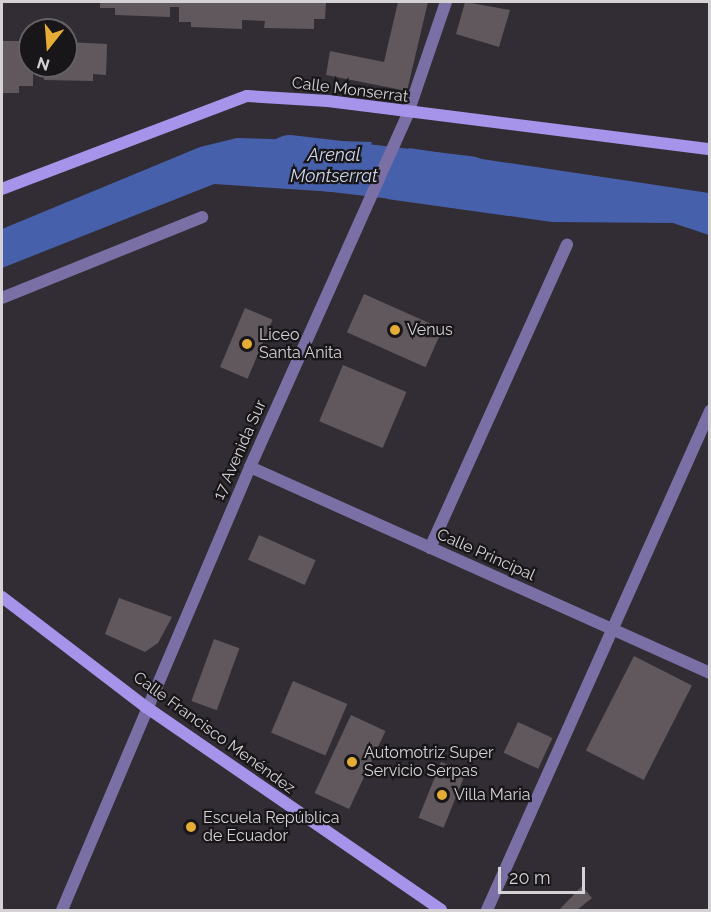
<!DOCTYPE html>
<meta charset="utf-8">
<style>
body{margin:0}
#map{position:relative;width:711px;height:912px;overflow:hidden;background:#322d34;font-family:Raleway,sans-serif}
div>[style]{position:absolute}
.water>*{inset:0;background:#4760ab}
.river>*{height:52px;margin:-26px;padding:0 26px;transform-origin:26px;border-radius:26px;background:#4760ab}
.building>*{inset:0;background:#60585d;transform-origin:0 0}
.street>*{height:12px;margin:-6px;padding:0 6px;transform-origin:6px;border-radius:6px;background:#7b70a6}
.secondary>*{height:12px;margin:-6px;padding:0 6px;transform-origin:6px;border-radius:6px;background:#a694ea}
.dots>*{width:16px;height:16px;translate:-50% -50%;box-sizing:border-box;border:3px solid #181619;border-radius:50%}
span{translate:-50% -50%;white-space:nowrap;text-align:center;line-height:1.15;-webkit-text-stroke:4.5px #181619;paint-order:stroke}
.street-label{font-size:16px;color:#d5d2d6}
.poi-label{font-size:16px;color:#d5d2d6}
.left{translate:0 -50%;text-align:left}
.water-label{font-size:18px;color:#cdd6eb;font-style:italic}
.frame{position:absolute;inset:0;border:3px solid #d5d2d6;pointer-events:none}
.north{position:absolute;left:18px;top:18px;width:60px;height:60px;box-sizing:border-box;background:#181619;border:2px solid #646165;border-radius:50%;rotate:197deg;font-size:16px;font-weight:700;line-height:24px;text-align:center;color:#d5d2d6}
.north::after{content:'';display:block;margin:auto;width:21px;height:27px;background:#e5ad36;clip-path:polygon(50% 0,100% 100%,50% 72%,0 100%)}
.scale{position:absolute;left:498px;top:867px;width:87px;height:27px;box-sizing:border-box;border:3px solid #d5d2d6;border-top:0;padding-left:8px;font-size:18px;line-height:21px;white-space:nowrap;color:#d5d2d6;-webkit-text-stroke:4px #181619;paint-order:stroke}
</style>
<div id="map">
<div class="water">
<i style="clip-path:polygon(237px 138px,372px 142px,350px 193px,214px 184px,2px 268px,2px 229px,200px 147px)"></i>
<i style="clip-path:polygon(409px 148px,709px 193px,709px 235px,673px 223px,552px 222px,387px 199px)"></i>
</div>
<div class="river">
<i style="left:290px;top:161px;width:180px;rotate:6.7deg"></i>
</div>
<div class="building">
<i style="clip-path:polygon(100px 2px,326px 2px,325px 19px,314px 19px,314px 29px,264px 28px,265px 21px,242px 20px,242px 29px,191px 27px,191px 22px,179px 22px,179px 7px,170px 7px,170px 17px,115px 15px,115px 8px,100px 8px)"></i>
<i style="clip-path:polygon(398px 2px,428px 2px,407px 91px,326px 75px,330px 51px,384px 62px)"></i>
<i style="clip-path:polygon(465px 2px,510px 10px,499px 47px,456px 34px)"></i>
<i style="clip-path:polygon(2px 41px,30px 41px,30px 66px,66px 66px,66px 42px,107px 44px,106px 75px,93px 74px,93px 81px,44px 80px,45px 71px,33px 70px,33px 86px,19px 86px,19px 93px,2px 93px)"></i>
<i style="left:364px;top:294px;width:86px;height:42px;rotate:24deg"></i>
<i style="left:245px;top:308px;width:30px;height:64px;rotate:23deg"></i>
<i style="left:343px;top:365px;width:69px;height:61px;rotate:23deg"></i>
<i style="left:259px;top:535px;width:62px;height:27px;rotate:24deg"></i>
<i style="clip-path:polygon(119px 598px,172px 617px,158px 643px,145px 652px,105px 634px)"></i>
<i style="left:214px;top:639px;width:27px;height:66px;rotate:20deg"></i>
<i style="left:634px;top:656px;width:65px;height:106px;rotate:27deg"></i>
<i style="left:293px;top:681px;width:59px;height:56px;rotate:23deg"></i>
<i style="left:351px;top:715px;width:38px;height:86px;rotate:25deg"></i>
<i style="left:518px;top:722px;width:38px;height:34px;rotate:25deg"></i>
<i style="left:441px;top:762px;width:27px;height:60px;rotate:22deg"></i>
<i style="clip-path:polygon(582px 886px,592px 898px,577px 910px,559px 910px)"></i>
</div>
<div class="street">
<i style="left:2px;top:298px;width:216px;rotate:-22deg"></i>
<i style="left:250px;top:467px;width:504px;rotate:24.12deg"></i>
<i style="left:430px;top:548px;width:333px;rotate:-65.7deg"></i>
<i style="left:62px;top:910px;width:481px;rotate:-67deg"></i>
<i style="left:250px;top:467px;width:388px;rotate:-65.9deg"></i>
<i style="left:408px;top:113px;width:117px;rotate:-71.1deg"></i>
<i style="left:487px;top:910px;width:547px;rotate:-65.92deg"></i>
</div>
<div class="secondary">
<i style="left:2px;top:189px;width:262px;rotate:-20.8deg"></i>
<i style="left:247px;top:96px;width:81px;rotate:3.5deg"></i>
<i style="left:328px;top:101px;width:385px;rotate:7.2deg"></i>
<i style="left:2px;top:597px;width:181px;rotate:37.4deg"></i>
<i style="left:146px;top:707px;width:358px;rotate:34.5deg"></i>
</div>
<div class="dots">
<i style="left:395px;top:330px;background:#e5ad36"></i>
<i style="left:247px;top:344px;background:#e5ad36"></i>
<i style="left:352px;top:762px;background:#e5ad36"></i>
<i style="left:442px;top:795px;background:#e5ad36"></i>
<i style="left:191px;top:827px;background:#e5ad36"></i>
</div>
<div class="street-label">
<span style="left:350px;top:90px;rotate:7deg">Calle Monserrat</span>
<span style="left:240px;top:450px;rotate:-66deg">17 Avenida Sur</span>
<span style="left:486px;top:555px;rotate:24deg">Calle Principal</span>
<span style="left:214px;top:733px;rotate:36deg">Calle Francisco Menéndez</span>
</div>
<div class="poi-label">
<span class="left" style="left:407px;top:330px">Venus</span>
<span class="left" style="left:259px;top:344px">Liceo<br>Santa Anita</span>
<span class="left" style="left:364px;top:762px">Automotriz Super<br>Servicio Serpas</span>
<span class="left" style="left:454px;top:795px">Villa Maria</span>
<span class="left" style="left:203px;top:827px">Escuela República<br>de Ecuador</span>
</div>
<div class="water-label">
<span style="left:334px;top:166px">Arenal<br>Montserrat</span>
</div>
<div class="frame"></div>
<div class="north">N</div>
<div class="scale">20 m</div>
</div>
